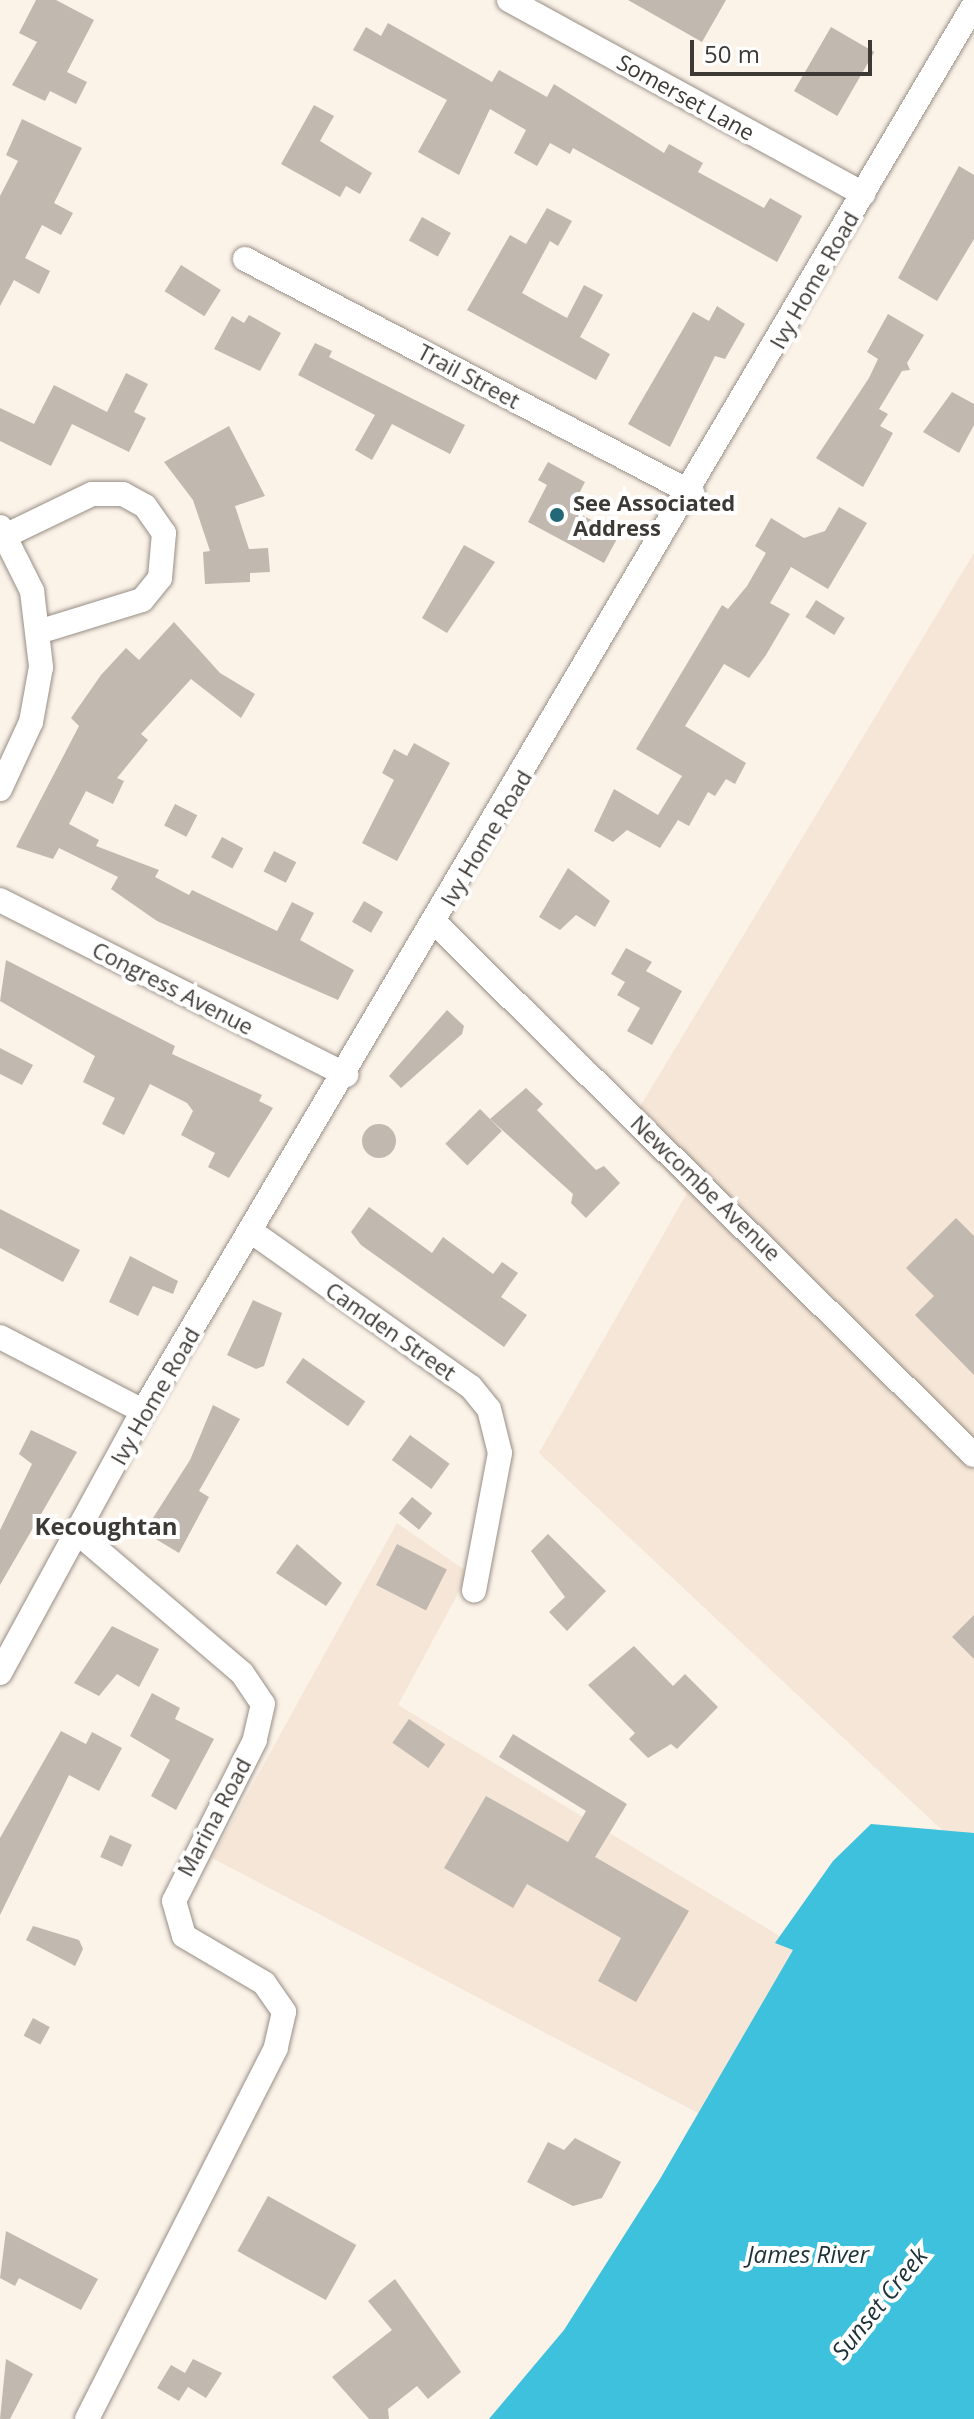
<!DOCTYPE html>
<style>
body{margin:0}
#map{position:relative;width:974px;height:2419px;overflow:hidden;background:#fbf2e8;font-family:"Open Sans",sans-serif}
div>[style]{position:absolute}
.built>*{inset:0;background:#f5e6d7}
.water>*{inset:0;background:#3ec1dc}
.building>*{inset:0;background:#c1b8af;transform-origin:0 0}
.round{border-radius:50%}
.roads{filter:drop-shadow(0 0 2px #978f86) drop-shadow(0 0 2px #978f86)}
.minor>*{height:24px;margin:-12px;padding:0 12px;transform-origin:12px;border-radius:12px;background:#fff}
.dots>*{width:22px;height:22px;translate:-50% -50%;box-sizing:border-box;border:4px solid #fff;border-radius:50%}
span{translate:-50% -50%;white-space:nowrap;text-align:center;line-height:1.15;-webkit-text-stroke:8px #fff;paint-order:stroke}
.street-label{font-size:22px;color:#3d3a36}
.poi-label{font-size:22px;color:#3d3a36;font-weight:700}
.left{translate:0 -50%;text-align:left}
.neighbourhood-label{font-size:24px;color:#3d3a36;font-weight:700}
.water-label{font-size:24px;color:#1c3237;font-style:italic}
.scale{position:absolute;left:690px;top:40px;width:182px;height:36px;box-sizing:border-box;border:4px solid #3d3a36;border-top:0;padding-left:10px;font-size:24px;line-height:28px;white-space:nowrap;color:#3d3a36;-webkit-text-stroke:6px #fff;paint-order:stroke}
</style>
<div id="map">
<div class="built">
<i style="clip-path:polygon(974px 553px,974px 1860px,539px 1453px,687px 1193px,626px 1130px)"></i>
<i style="clip-path:polygon(397px 1523px,469px 1573px,398px 1705px,801px 1949px,698px 2113px,212px 1858px)"></i>
</div>
<div class="water">
<i style="clip-path:polygon(871px 1824px,974px 1833px,974px 2419px,489px 2419px,564px 2330px,660px 2179px,793px 1950px,775px 1943px,833px 1861px)"></i>
</div>
<div class="building">
<i style="clip-path:polygon(36px 0,56px 0,94px 20px,67px 72px,87px 82px,76px 104px,50px 91px,45px 101px,12px 85px,37px 42px,19px 33px)"></i>
<i style="clip-path:polygon(628px 0,726px 0,702px 42px)"></i>
<i style="clip-path:polygon(388px 23px,492px 82px,499px 70px,547px 97px,554px 84px,664px 153px,669px 144px,703px 163px,698px 172px,764px 208px,770px 198px,802px 216px,777px 262px,573px 148px,570px 154px,550px 143px,537px 166px,514px 153px,526px 130px,490px 109px,459px 175px,418px 152px,447px 100px,353px 50px,366px 27px,381px 36px)"></i>
<i style="left:831px;top:27px;width:50px;height:74px;rotate:30deg"></i>
<i style="clip-path:polygon(314px 105px,334px 116px,320px 141px,372px 173px,360px 194px,346px 186px,340px 197px,281px 164px)"></i>
<i style="clip-path:polygon(22px 119px,82px 148px,54px 203px,73px 213px,61px 235px,42px 225px,25px 258px,50px 271px,39px 294px,14px 280px,0 306px,0 196px,18px 161px,6px 155px)"></i>
<i style="clip-path:polygon(959px 166px,974px 175px,974px 239px,937px 301px,898px 278px)"></i>
<i style="clip-path:polygon(547px 208px,572px 221px,558px 246px,550px 241px,522px 293px,567px 318px,584px 285px,603px 295px,580px 337px,610px 354px,596px 380px,467px 310px,510px 235px,526px 244px)"></i>
<i style="left:422px;top:217px;width:33px;height:27px;rotate:29deg"></i>
<i style="left:181px;top:265px;width:47px;height:31px;rotate:32deg"></i>
<i style="clip-path:polygon(717px 306px,745px 324px,725px 359px,715px 356px,670px 447px,628px 424px,693px 312px,709px 321px)"></i>
<i style="clip-path:polygon(888px 314px,924px 335px,907px 363px,910px 370px,902px 371px,879px 409px,888px 414px,880px 426px,893px 433px,863px 487px,816px 458px,869px 378px,878px 359px,867px 352px)"></i>
<i style="clip-path:polygon(249px 315px,281px 333px,260px 371px,214px 349px,232px 316px,244px 323px)"></i>
<i style="clip-path:polygon(315px 343px,332px 351px,329px 357px,465px 425px,450px 454px,392px 424px,372px 460px,355px 450px,375px 415px,298px 375px)"></i>
<i style="clip-path:polygon(126px 373px,148px 384px,134px 412px,146px 418px,129px 452px,72px 424px,51px 466px,0 441px,0 408px,34px 424px,54px 385px,107px 412px)"></i>
<i style="clip-path:polygon(952px 392px,974px 404px,974px 425px,959px 453px,923px 432px)"></i>
<i style="clip-path:polygon(229px 426px,265px 496px,235px 506px,249px 549px,268px 548px,270px 572px,250px 573px,250px 582px,205px 584px,203px 552px,210px 551px,193px 500px,164px 462px)"></i>
<i style="clip-path:polygon(548px 462px,585px 482px,571px 509px,619px 535px,604px 563px,528px 522px,547px 485px,538px 480px)"></i>
<i style="clip-path:polygon(839px 507px,867px 523px,828px 589px,791px 567px,770px 603px,790px 614px,766px 655px,749px 678px,724px 664px,685px 726px,746px 763px,735px 784px,726px 779px,715px 796px,708px 792px,689px 826px,678px 820px,660px 848px,627px 830px,613px 842px,594px 831px,614px 789px,658px 815px,682px 776px,636px 749px,722px 605px,728px 609px,747px 586px,766px 553px,755px 546px,771px 518px,804px 538px,825px 531px)"></i>
<i style="clip-path:polygon(464px 545px,495px 562px,447px 633px,422px 618px)"></i>
<i style="left:816px;top:600px;width:34px;height:20px;rotate:32deg"></i>
<i style="clip-path:polygon(174px 622px,220px 673px,255px 694px,241px 718px,191px 679px,141px 734px,148px 740px,117px 778px,124px 781px,113px 804px,86px 791px,69px 824px,99px 840px,96px 846px,159px 870px,155px 877px,189px 895px,192px 890px,277px 931px,292px 902px,314px 913px,300px 940px,354px 970px,338px 1000px,157px 921px,111px 889px,118px 877px,59px 848px,53px 859px,16px 847px,79px 726px,71px 718px,101px 675px,126px 648px,139px 660px)"></i>
<i style="clip-path:polygon(414px 743px,450px 763px,397px 861px,362px 843px,394px 780px,382px 773px,394px 749px,407px 756px)"></i>
<i style="left:175px;top:804px;width:25px;height:24px;rotate:27deg"></i>
<i style="left:222px;top:837px;width:24px;height:23px;rotate:28deg"></i>
<i style="left:274px;top:851px;width:25px;height:23px;rotate:27deg"></i>
<i style="clip-path:polygon(568px 868px,610px 901px,595px 927px,576px 915px,560px 930px,539px 917px)"></i>
<i style="left:364px;top:901px;width:22px;height:24px;rotate:30deg"></i>
<i style="clip-path:polygon(626px 948px,652px 962px,646px 971px,682px 991px,652px 1045px,627px 1031px,640px 1008px,617px 995px,625px 982px,611px 974px)"></i>
<i style="clip-path:polygon(6px 960px,175px 1046px,172px 1054px,262px 1095px,259px 1101px,273px 1108px,229px 1178px,208px 1167px,215px 1153px,181px 1135px,193px 1111px,187px 1103px,150px 1084px,124px 1135px,102px 1124px,115px 1098px,83px 1082px,95px 1056px,0 1001px)"></i>
<i style="clip-path:polygon(447px 1010px,464px 1026px,462px 1034px,401px 1088px,389px 1076px)"></i>
<i style="clip-path:polygon(0 1048px,33px 1065px,22px 1085px,0 1074px)"></i>
<i style="clip-path:polygon(526px 1088px,543px 1104px,537px 1110px,596px 1170px,604px 1166px,620px 1183px,586px 1218px,571px 1203px,573px 1194px,490px 1119px)"></i>
<i style="left:480px;top:1109px;width:31px;height:49px;rotate:45deg"></i>
<i class="round" style="left:362px;top:1124px;width:34px;height:34px"></i>
<i style="clip-path:polygon(369px 1207px,432px 1253px,443px 1237px,493px 1274px,502px 1262px,518px 1273px,501px 1297px,527px 1315px,504px 1347px,361px 1245px,351px 1232px)"></i>
<i style="clip-path:polygon(0 1209px,80px 1250px,63px 1282px,0 1248px)"></i>
<i style="clip-path:polygon(956px 1218px,974px 1236px,974px 1375px,915px 1315px,934px 1296px,906px 1268px)"></i>
<i style="clip-path:polygon(130px 1256px,178px 1281px,173px 1294px,153px 1286px,138px 1316px,109px 1302px)"></i>
<i style="clip-path:polygon(253px 1300px,282px 1313px,264px 1366px,256px 1369px,227px 1355px)"></i>
<i style="left:303px;top:1358px;width:76px;height:30px;rotate:35deg"></i>
<i style="clip-path:polygon(213px 1405px,240px 1419px,199px 1491px,209px 1497px,179px 1553px,144px 1532px,190px 1460px)"></i>
<i style="clip-path:polygon(31px 1430px,77px 1452px,0 1585px,0 1530px,32px 1464px,19px 1454px)"></i>
<i style="left:410px;top:1435px;width:49px;height:31px;rotate:36deg"></i>
<i style="left:412px;top:1497px;width:26px;height:21px;rotate:39deg"></i>
<i style="clip-path:polygon(548px 1534px,606px 1591px,567px 1631px,549px 1612px,565px 1597px,531px 1551px)"></i>
<i style="clip-path:polygon(297px 1544px,342px 1583px,326px 1606px,276px 1573px)"></i>
<i style="left:397px;top:1544px;width:56px;height:46px;rotate:27deg"></i>
<i style="clip-path:polygon(974px 1615px,974px 1659px,952px 1637px)"></i>
<i style="clip-path:polygon(112px 1626px,159px 1649px,139px 1687px,117px 1674px,99px 1696px,74px 1683px)"></i>
<i style="clip-path:polygon(634px 1646px,673px 1686px,685px 1674px,718px 1707px,677px 1749px,671px 1744px,648px 1758px,629px 1739px,635px 1733px,588px 1685px)"></i>
<i style="clip-path:polygon(152px 1693px,180px 1708px,175px 1719px,214px 1739px,176px 1810px,151px 1796px,170px 1760px,130px 1736px)"></i>
<i style="left:409px;top:1719px;width:44px;height:29px;rotate:35deg"></i>
<i style="clip-path:polygon(61px 1731px,86px 1744px,92px 1732px,122px 1748px,99px 1791px,69px 1775px,0 1915px,0 1838px)"></i>
<i style="clip-path:polygon(513px 1734px,627px 1804px,595px 1857px,689px 1911px,636px 2002px,598px 1981px,621px 1938px,527px 1884px,513px 1908px,444px 1868px,486px 1796px,568px 1842px,586px 1811px,499px 1757px)"></i>
<i style="left:110px;top:1835px;width:24px;height:24px;rotate:24deg"></i>
<i style="clip-path:polygon(33px 1926px,79px 1940px,83px 1949px,75px 1966px,26px 1940px)"></i>
<i style="left:33px;top:2018px;width:19px;height:20px;rotate:28deg"></i>
<i style="clip-path:polygon(575px 2138px,621px 2162px,602px 2198px,573px 2206px,527px 2182px,548px 2142px,564px 2150px)"></i>
<i style="left:268px;top:2196px;width:101px;height:63px;rotate:29deg"></i>
<i style="clip-path:polygon(6px 2231px,98px 2279px,81px 2310px,19px 2278px,15px 2286px,0 2278px)"></i>
<i style="clip-path:polygon(395px 2279px,461px 2372px,428px 2399px,417px 2386px,388px 2409px,389px 2419px,369px 2419px,332px 2377px,392px 2330px,368px 2301px)"></i>
<i style="clip-path:polygon(6px 2359px,33px 2374px,10px 2419px,0 2419px)"></i>
<i style="clip-path:polygon(193px 2359px,222px 2373px,206px 2398px,188px 2387px,179px 2401px,157px 2388px,171px 2365px,185px 2373px)"></i>
</div>
<div class="roads">
<div class="minor">
<i style="left:509px;top:0;width:404px;rotate:28.7deg"></i>
<i style="left:245px;top:259px;width:505px;rotate:27.63deg"></i>
<i style="left:0;top:527px;width:72px;rotate:63.4deg"></i>
<i style="left:32px;top:591px;width:77px;rotate:83.2deg"></i>
<i style="left:41px;top:667px;width:56px;rotate:100.3deg"></i>
<i style="left:31px;top:722px;width:74px;rotate:114.8deg"></i>
<i style="left:7px;top:535px;width:94px;rotate:-25.8deg"></i>
<i style="left:92px;top:494px;width:31px"></i>
<i style="left:123px;top:494px;width:25px;rotate:29deg"></i>
<i style="left:145px;top:506px;width:33px;rotate:55deg"></i>
<i style="left:164px;top:533px;width:45px;rotate:95.1deg"></i>
<i style="left:160px;top:578px;width:28px;rotate:129deg"></i>
<i style="left:142px;top:600px;width:106px;rotate:162.9deg"></i>
<i style="left:0;top:900px;width:388px;rotate:26.8deg"></i>
<i style="left:435px;top:923px;width:757px;rotate:44.63deg"></i>
<i style="left:252px;top:1232px;width:268px;rotate:35.3deg"></i>
<i style="left:471px;top:1387px;width:28px;rotate:51deg"></i>
<i style="left:489px;top:1409px;width:45px;rotate:76deg"></i>
<i style="left:500px;top:1453px;width:140px;rotate:100.7deg"></i>
<i style="left:0;top:1337px;width:161px;rotate:27.4deg"></i>
<i style="left:79px;top:1534px;width:214px;rotate:40.5deg"></i>
<i style="left:242px;top:1673px;width:37px;rotate:56deg"></i>
<i style="left:263px;top:1704px;width:37px;rotate:103deg"></i>
<i style="left:255px;top:1740px;width:180px;rotate:116.7deg"></i>
<i style="left:174px;top:1901px;width:36px;rotate:74deg"></i>
<i style="left:184px;top:1936px;width:93px;rotate:30.4deg"></i>
<i style="left:264px;top:1983px;width:35px;rotate:55deg"></i>
<i style="left:284px;top:2012px;width:37px;rotate:103deg"></i>
<i style="left:276px;top:2048px;width:416px;rotate:117deg"></i>
<i style="left:0;top:1673px;width:298px;rotate:-61.4deg"></i>
<i style="left:143px;top:1411px;width:1633px;rotate:-59.42deg"></i>
</div>
</div>
<div class="dots">
<i style="left:557px;top:515px;background:#226877"></i>
</div>
<div class="street-label">
<span style="left:686px;top:97px;rotate:29deg">Somerset Lane</span>
<span style="left:814px;top:280px;rotate:-60deg">Ivy Home Road</span>
<span style="left:469px;top:376px;rotate:28deg">Trail Street</span>
<span style="left:486px;top:838px;rotate:-59deg">Ivy Home Road</span>
<span style="left:173px;top:988px;rotate:27deg">Congress Avenue</span>
<span style="left:706px;top:1188px;rotate:44deg">Newcombe Avenue</span>
<span style="left:391px;top:1331px;rotate:35deg">Camden Street</span>
<span style="left:155px;top:1396px;rotate:-60deg">Ivy Home Road</span>
<span style="left:214px;top:1817px;rotate:-62deg">Marina Road</span>
</div>
<div class="poi-label">
<span class="left" style="left:573px;top:515px">See Associated<br>Address</span>
</div>
<div class="neighbourhood-label">
<span style="left:106px;top:1526px">Kecoughtan</span>
</div>
<div class="water-label">
<span style="left:808px;top:2254px">James River</span>
<span style="left:879px;top:2303px;rotate:-51deg">Sunset Creek</span>
</div>
<div class="scale">50 m</div>
</div>
